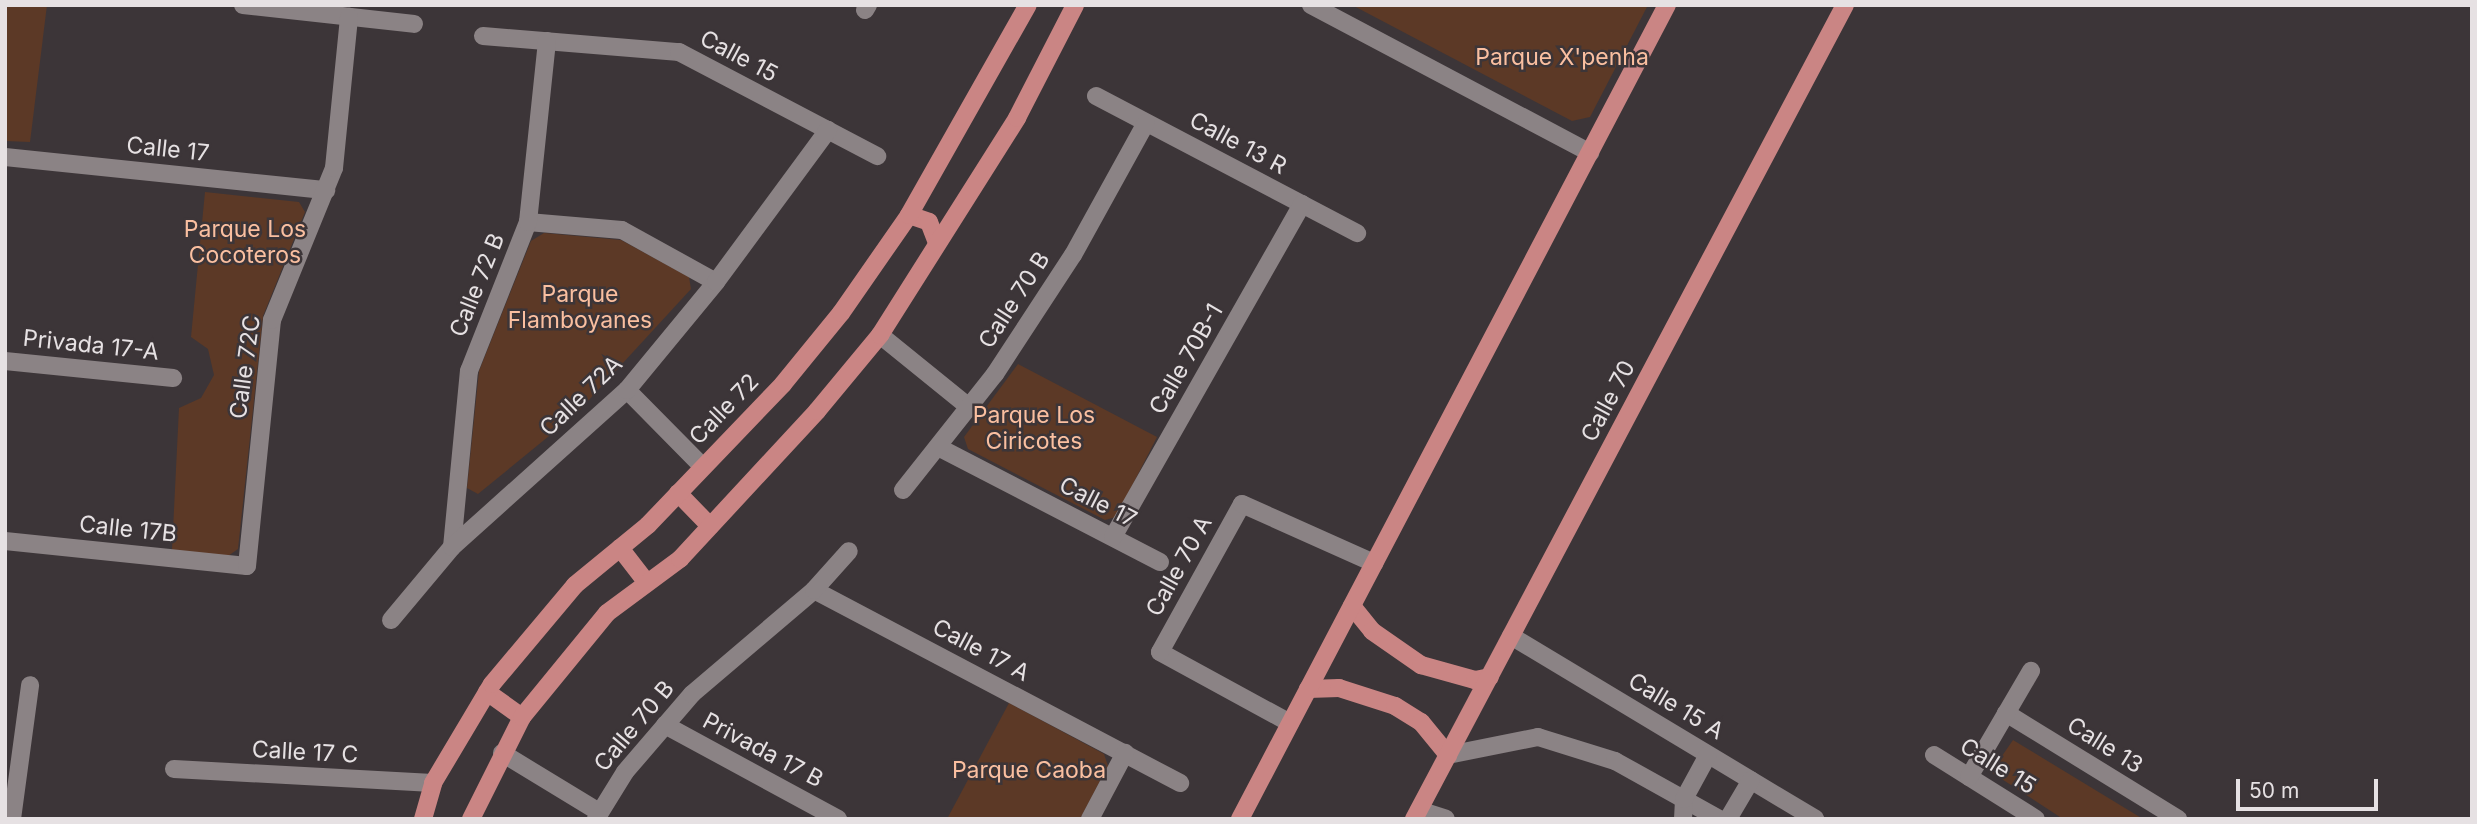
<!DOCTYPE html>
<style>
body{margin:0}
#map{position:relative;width:2477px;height:824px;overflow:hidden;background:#3c3538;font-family:Inter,sans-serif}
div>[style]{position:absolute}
.green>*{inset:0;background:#5c3926}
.minor>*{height:18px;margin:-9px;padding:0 9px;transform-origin:9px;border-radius:9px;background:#8b8385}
.major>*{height:18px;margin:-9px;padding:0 9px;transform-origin:9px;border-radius:9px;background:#ca8584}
span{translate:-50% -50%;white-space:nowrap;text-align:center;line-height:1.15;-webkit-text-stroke:5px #3c3538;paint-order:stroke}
.street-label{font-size:23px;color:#e6e1e3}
.park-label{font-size:23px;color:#fabfa0}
.frame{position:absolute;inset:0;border:7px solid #e6e1e3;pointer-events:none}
.scale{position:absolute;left:2236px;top:779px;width:142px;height:32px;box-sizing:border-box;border:4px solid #e6e1e3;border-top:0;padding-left:9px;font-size:21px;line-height:24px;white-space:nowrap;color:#e6e1e3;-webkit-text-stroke:5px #3c3538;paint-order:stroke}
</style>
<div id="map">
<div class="green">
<i style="clip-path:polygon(5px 5px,47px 5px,30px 142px,5px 141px)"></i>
<i style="clip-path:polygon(1352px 5px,1648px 5px,1590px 117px,1572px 121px)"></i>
<i style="clip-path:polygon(205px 192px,299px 202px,305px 212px,263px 316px,238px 549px,228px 556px,172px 550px,179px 408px,201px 398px,214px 375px,208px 349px,191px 337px)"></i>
<i style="clip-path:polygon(544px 233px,621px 240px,689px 277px,691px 289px,576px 414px,478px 494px,467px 488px,479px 371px,531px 241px)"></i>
<i style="clip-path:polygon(1018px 364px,1157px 437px,1116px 517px,1105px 520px,968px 449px,964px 437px)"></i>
<i style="clip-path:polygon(1009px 703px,1104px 754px,1108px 766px,1080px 819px,947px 819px)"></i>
<i style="clip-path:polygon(2013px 740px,2143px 819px,2063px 819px,1991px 772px)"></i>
</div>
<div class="minor">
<i style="left:243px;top:5px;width:172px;rotate:6.3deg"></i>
<i style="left:1311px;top:5px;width:316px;rotate:27.9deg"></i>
<i style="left:865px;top:10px;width:6px;rotate:-59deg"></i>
<i style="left:483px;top:36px;width:197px;rotate:4.7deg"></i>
<i style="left:679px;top:52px;width:224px;rotate:27.7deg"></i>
<i style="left:1096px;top:96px;width:295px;rotate:27.7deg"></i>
<i style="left:5px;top:157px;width:323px;rotate:5.9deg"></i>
<i style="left:528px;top:222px;width:94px;rotate:4.9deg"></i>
<i style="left:622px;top:230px;width:107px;rotate:29deg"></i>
<i style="left:880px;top:335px;width:114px;rotate:39deg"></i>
<i style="left:5px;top:361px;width:169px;rotate:5.8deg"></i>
<i style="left:627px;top:390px;width:107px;rotate:45.4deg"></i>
<i style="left:938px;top:447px;width:250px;rotate:27.4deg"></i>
<i style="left:903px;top:490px;width:148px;rotate:-51.6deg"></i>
<i style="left:995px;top:374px;width:142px;rotate:-56.8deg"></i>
<i style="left:1073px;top:255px;width:151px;rotate:-61.1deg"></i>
<i style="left:1113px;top:537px;width:383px;rotate:-60.4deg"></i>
<i style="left:5px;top:541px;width:243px;rotate:5.9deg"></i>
<i style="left:247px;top:566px;width:247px;rotate:-84.2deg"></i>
<i style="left:272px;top:320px;width:164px;rotate:-67.8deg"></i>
<i style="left:334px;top:168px;width:152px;rotate:-84.3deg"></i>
<i style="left:452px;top:547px;width:177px;rotate:-84.5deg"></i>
<i style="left:469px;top:371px;width:160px;rotate:-68.4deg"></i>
<i style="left:528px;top:222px;width:182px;rotate:-84deg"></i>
<i style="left:814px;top:590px;width:414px;rotate:27.8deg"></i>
<i style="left:391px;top:620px;width:95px;rotate:-50.1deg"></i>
<i style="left:452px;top:547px;width:235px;rotate:-41.9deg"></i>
<i style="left:627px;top:390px;width:140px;rotate:-50.5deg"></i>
<i style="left:716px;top:282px;width:189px;rotate:-53.6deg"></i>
<i style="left:1511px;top:636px;width:355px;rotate:31deg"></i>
<i style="left:2006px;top:713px;width:202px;rotate:31.6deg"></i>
<i style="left:1290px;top:723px;width:148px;rotate:-151.4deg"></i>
<i style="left:1160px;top:652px;width:169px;rotate:-61deg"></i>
<i style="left:1242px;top:504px;width:145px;rotate:24.1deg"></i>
<i style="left:665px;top:725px;width:197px;rotate:28.5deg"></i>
<i style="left:502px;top:753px;width:114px;rotate:31.3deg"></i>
<i style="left:1448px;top:755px;width:92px;rotate:-11.3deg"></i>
<i style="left:1538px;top:737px;width:81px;rotate:17.3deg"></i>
<i style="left:1615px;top:761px;width:119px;rotate:29.1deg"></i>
<i style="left:1934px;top:755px;width:120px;rotate:32.1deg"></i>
<i style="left:174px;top:769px;width:259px;rotate:3.1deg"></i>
<i style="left:1969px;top:777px;width:123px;rotate:-59.7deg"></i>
<i style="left:1419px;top:810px;width:28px;rotate:18deg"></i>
<i style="left:12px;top:819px;width:135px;rotate:-82.3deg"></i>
<i style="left:596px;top:819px;width:55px;rotate:-58.3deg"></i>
<i style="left:625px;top:772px;width:103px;rotate:-49.3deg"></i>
<i style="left:692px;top:694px;width:160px;rotate:-40.4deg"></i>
<i style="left:814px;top:590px;width:52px;rotate:-48.1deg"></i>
<i style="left:1090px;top:819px;width:75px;rotate:-62.1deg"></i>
<i style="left:1683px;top:819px;width:20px;rotate:-87deg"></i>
<i style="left:1684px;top:799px;width:50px;rotate:-61.4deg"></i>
<i style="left:1728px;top:819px;width:45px;rotate:-59.5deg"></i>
</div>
<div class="major">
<i style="left:909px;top:215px;width:21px;rotate:19deg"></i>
<i style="left:929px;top:222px;width:22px;rotate:69deg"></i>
<i style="left:678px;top:493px;width:46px;rotate:45.9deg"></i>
<i style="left:620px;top:548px;width:44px;rotate:52.4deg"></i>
<i style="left:1352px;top:606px;width:32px;rotate:51deg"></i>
<i style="left:1372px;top:631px;width:60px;rotate:34.8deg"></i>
<i style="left:1421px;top:665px;width:56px;rotate:15.5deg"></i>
<i style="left:1475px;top:680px;width:15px;rotate:-11deg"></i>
<i style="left:1308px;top:689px;width:31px;rotate:-2deg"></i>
<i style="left:1339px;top:688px;width:59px;rotate:17.8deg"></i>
<i style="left:1395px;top:706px;width:31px;rotate:32deg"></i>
<i style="left:1421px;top:722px;width:43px;rotate:50.7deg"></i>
<i style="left:487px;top:692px;width:43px;rotate:35.5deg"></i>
<i style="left:423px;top:819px;width:37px;rotate:-74deg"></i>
<i style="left:433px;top:783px;width:115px;rotate:-59.2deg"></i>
<i style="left:492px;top:684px;width:129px;rotate:-50deg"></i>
<i style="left:575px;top:585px;width:94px;rotate:-39.4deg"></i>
<i style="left:648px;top:525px;width:195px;rotate:-46.2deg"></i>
<i style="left:783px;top:384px;width:92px;rotate:-50.8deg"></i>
<i style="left:841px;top:313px;width:119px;rotate:-55.2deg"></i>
<i style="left:909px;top:215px;width:241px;rotate:-60.5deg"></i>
<i style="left:471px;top:819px;width:114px;rotate:-63.4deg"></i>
<i style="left:522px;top:717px;width:134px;rotate:-50.7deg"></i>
<i style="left:607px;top:613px;width:91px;rotate:-36.5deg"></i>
<i style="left:680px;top:559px;width:202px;rotate:-47.2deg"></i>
<i style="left:817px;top:411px;width:99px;rotate:-50.3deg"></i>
<i style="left:880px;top:335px;width:257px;rotate:-57.7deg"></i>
<i style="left:1017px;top:118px;width:127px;rotate:-62.8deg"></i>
<i style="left:1240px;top:819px;width:919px;rotate:-62.32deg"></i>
<i style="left:1414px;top:819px;width:921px;rotate:-62.1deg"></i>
</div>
<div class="street-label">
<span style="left:739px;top:56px;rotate:28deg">Calle 15</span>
<span style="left:1238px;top:143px;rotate:28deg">Calle 13 R</span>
<span style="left:168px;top:149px;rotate:6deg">Calle 17</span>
<span style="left:477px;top:285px;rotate:-68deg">Calle 72 B</span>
<span style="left:1014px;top:300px;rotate:-57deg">Calle 70 B</span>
<span style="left:91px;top:345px;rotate:6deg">Privada 17-A</span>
<span style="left:1186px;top:359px;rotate:-60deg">Calle 70B-1</span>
<span style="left:245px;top:367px;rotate:-82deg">Calle 72C</span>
<span style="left:581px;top:396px;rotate:-44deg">Calle 72A</span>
<span style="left:1608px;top:401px;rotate:-62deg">Calle 70</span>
<span style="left:724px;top:409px;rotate:-46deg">Calle 72</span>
<span style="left:1098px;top:502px;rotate:27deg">Calle 17</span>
<span style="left:128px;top:529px;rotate:6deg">Calle 17B</span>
<span style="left:1179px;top:566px;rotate:-61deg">Calle 70 A</span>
<span style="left:981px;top:650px;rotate:28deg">Calle 17 A</span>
<span style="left:1676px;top:706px;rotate:31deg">Calle 15 A</span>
<span style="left:634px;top:726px;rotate:-50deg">Calle 70 B</span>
<span style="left:2105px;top:745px;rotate:32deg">Calle 13</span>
<span style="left:763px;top:750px;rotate:28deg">Privada 17 B</span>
<span style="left:305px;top:752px;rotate:3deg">Calle 17 C</span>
<span style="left:1998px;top:766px;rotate:32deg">Calle 15</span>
</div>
<div class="park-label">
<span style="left:1562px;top:57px">Parque X'penha</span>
<span style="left:245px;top:242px">Parque Los<br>Cocoteros</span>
<span style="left:580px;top:307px">Parque<br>Flamboyanes</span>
<span style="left:1034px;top:428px">Parque Los<br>Ciricotes</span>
<span style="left:1029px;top:770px">Parque Caoba</span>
</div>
<div class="frame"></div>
<div class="scale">50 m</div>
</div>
